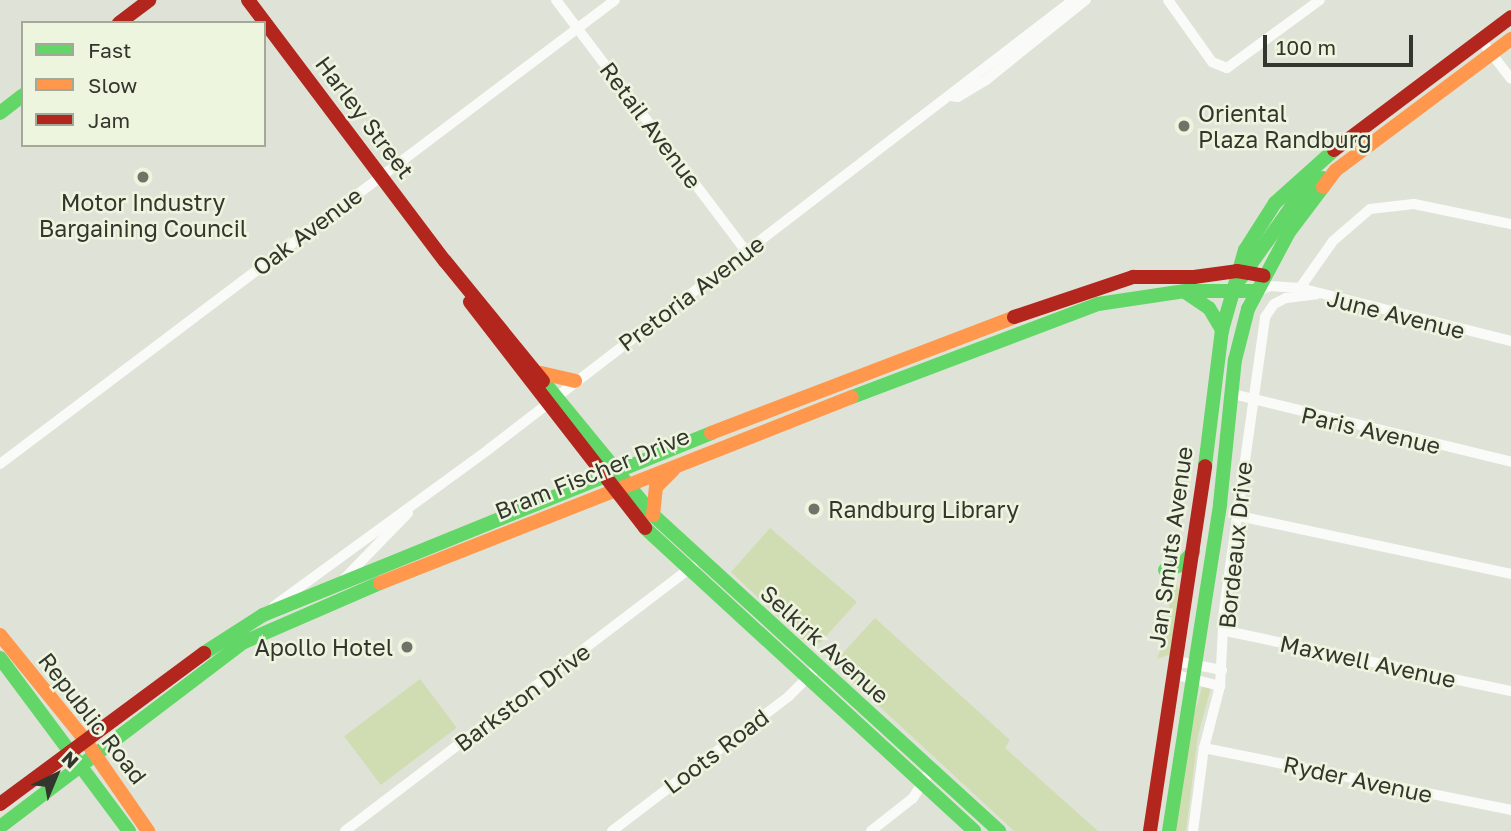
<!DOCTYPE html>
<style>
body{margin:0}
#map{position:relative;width:1511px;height:831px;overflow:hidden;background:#dfe3d7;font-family:"Golos Text",sans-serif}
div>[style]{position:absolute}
.green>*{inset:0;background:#d0ddb2;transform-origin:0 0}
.street>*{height:10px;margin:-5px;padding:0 5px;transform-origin:5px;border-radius:5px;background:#fafbf9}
.fast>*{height:14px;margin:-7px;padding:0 7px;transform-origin:7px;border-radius:7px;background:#63d668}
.slow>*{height:14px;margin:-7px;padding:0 7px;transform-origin:7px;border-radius:7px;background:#ff974d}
.jam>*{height:14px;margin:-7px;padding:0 7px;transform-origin:7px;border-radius:7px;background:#b3261e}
.dots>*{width:19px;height:19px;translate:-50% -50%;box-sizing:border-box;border:4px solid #eef5df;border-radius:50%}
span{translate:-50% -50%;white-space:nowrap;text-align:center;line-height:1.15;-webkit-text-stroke:5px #eef5df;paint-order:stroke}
.poi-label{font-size:23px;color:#33362d}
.left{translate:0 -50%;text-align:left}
.right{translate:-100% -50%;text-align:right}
.street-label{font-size:23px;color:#33362d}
.legend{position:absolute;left:21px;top:21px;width:245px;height:126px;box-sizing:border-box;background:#eef5df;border:2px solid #a3a998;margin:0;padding:9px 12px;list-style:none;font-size:21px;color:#33362d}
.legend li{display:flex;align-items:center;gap:14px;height:35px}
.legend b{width:35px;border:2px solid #a3a998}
.north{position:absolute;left:21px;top:740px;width:70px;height:70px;-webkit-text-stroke:5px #eef5df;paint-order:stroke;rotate:43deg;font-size:19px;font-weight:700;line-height:28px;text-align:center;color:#33362d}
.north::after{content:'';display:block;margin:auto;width:24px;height:32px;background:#33362d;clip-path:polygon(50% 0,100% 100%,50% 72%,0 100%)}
.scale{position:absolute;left:1263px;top:35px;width:150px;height:32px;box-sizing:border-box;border:4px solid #33362d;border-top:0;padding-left:9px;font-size:21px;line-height:24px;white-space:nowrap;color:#33362d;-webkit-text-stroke:5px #eef5df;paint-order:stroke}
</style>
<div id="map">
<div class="green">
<i style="clip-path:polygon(770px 528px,857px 602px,820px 643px,806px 643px,731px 572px)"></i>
<i style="clip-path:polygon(1176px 584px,1181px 594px,1171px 654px,1157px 659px,1168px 630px,1170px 587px)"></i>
<i style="clip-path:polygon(875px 618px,1010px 740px,1005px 748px,1098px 831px,1014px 831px,839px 669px,840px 656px)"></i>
<i style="left:420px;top:679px;width:61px;height:95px;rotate:53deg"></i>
<i style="clip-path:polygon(1202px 687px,1211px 688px,1198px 735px,1186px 831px,1174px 831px,1188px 736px)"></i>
</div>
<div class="street">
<i style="left:556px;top:0;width:315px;rotate:52.9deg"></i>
<i style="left:1168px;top:0;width:76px;rotate:54.6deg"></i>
<i style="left:1212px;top:62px;width:16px;rotate:22deg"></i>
<i style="left:1227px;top:68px;width:115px;rotate:-36.2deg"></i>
<i style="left:1481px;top:40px;width:49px;rotate:52.4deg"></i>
<i style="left:951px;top:96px;width:7px;rotate:8deg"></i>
<i style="left:958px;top:97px;width:33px;rotate:-31deg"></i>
<i style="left:986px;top:80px;width:128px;rotate:-38.7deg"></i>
<i style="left:1300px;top:288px;width:57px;rotate:-54.9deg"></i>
<i style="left:1333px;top:241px;width:49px;rotate:-40.9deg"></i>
<i style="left:1370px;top:209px;width:44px;rotate:-6.5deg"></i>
<i style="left:1414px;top:204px;width:99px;rotate:11.7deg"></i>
<i style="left:1257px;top:291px;width:14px;rotate:-21deg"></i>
<i style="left:1270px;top:286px;width:30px;rotate:4deg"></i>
<i style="left:1300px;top:288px;width:218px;rotate:14.1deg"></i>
<i style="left:1233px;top:394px;width:286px;rotate:13.7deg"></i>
<i style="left:0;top:464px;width:770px;rotate:-37.03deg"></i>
<i style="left:1239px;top:516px;width:278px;rotate:12deg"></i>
<i style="left:341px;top:582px;width:96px;rotate:-45.8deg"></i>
<i style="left:274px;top:606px;width:266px;rotate:-36.1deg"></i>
<i style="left:489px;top:449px;width:737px;rotate:-37.55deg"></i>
<i style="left:1226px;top:631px;width:291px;rotate:11.9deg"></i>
<i style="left:1176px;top:661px;width:47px;rotate:11.1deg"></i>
<i style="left:1173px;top:674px;width:49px;rotate:14.3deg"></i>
<i style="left:1204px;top:748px;width:313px;rotate:11.4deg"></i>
<i style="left:345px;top:831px;width:437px;rotate:-37.3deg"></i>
<i style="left:612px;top:831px;width:223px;rotate:-37.3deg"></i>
<i style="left:789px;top:696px;width:40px;rotate:-45deg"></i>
<i style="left:871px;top:831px;width:53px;rotate:-38.2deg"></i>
<i style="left:913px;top:798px;width:34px;rotate:-58deg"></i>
<i style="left:1193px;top:831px;width:84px;rotate:-82.5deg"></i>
<i style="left:1204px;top:748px;width:64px;rotate:-75.5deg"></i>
<i style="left:1220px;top:686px;width:76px;rotate:-87deg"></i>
<i style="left:1224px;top:610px;width:296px;rotate:-82deg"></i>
<i style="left:1265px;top:317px;width:16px;rotate:-55deg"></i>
<i style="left:1274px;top:304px;width:13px;rotate:-27deg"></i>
<i style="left:1286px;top:298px;width:31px;rotate:-7deg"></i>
</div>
<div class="fast">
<i style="left:0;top:113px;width:29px;rotate:-38deg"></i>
<i style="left:1241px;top:278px;width:100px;rotate:-54.7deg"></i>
<i style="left:1299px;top:196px;width:30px;rotate:-37deg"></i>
<i style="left:1185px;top:292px;width:29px;rotate:34deg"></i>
<i style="left:1209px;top:308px;width:26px;rotate:59deg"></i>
<i style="left:543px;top:381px;width:173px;rotate:50.6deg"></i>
<i style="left:653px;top:515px;width:469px;rotate:42.4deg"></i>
<i style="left:852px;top:397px;width:263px;rotate:-20.7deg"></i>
<i style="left:1098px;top:304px;width:88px;rotate:-8.5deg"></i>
<i style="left:1185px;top:291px;width:72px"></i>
<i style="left:1205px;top:466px;width:137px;rotate:-82.9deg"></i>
<i style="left:1222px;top:330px;width:83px;rotate:-74deg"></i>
<i style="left:1245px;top:250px;width:56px;rotate:-57.4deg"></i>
<i style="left:1275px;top:203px;width:79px;rotate:-41.9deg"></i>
<i style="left:645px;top:528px;width:447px;rotate:42.6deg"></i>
<i style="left:1165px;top:570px;width:17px;rotate:-17deg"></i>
<i style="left:1181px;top:565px;width:18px;rotate:-47deg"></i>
<i style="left:204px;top:653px;width:70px;rotate:-32.8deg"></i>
<i style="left:263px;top:615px;width:484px;rotate:-22.1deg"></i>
<i style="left:0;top:658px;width:216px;rotate:53.3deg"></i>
<i style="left:0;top:827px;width:306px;rotate:-37.2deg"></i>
<i style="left:244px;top:642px;width:148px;rotate:-23.5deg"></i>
<i style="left:1169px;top:831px;width:331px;rotate:-81.1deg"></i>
<i style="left:1220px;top:504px;width:145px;rotate:-84.1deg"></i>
<i style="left:1235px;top:360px;width:53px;rotate:-75.7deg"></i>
<i style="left:1248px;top:309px;width:87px;rotate:-62deg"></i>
<i style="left:1289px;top:232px;width:56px;rotate:-52.9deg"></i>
</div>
<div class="slow">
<i style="left:1323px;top:187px;width:21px;rotate:-53deg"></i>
<i style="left:1336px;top:170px;width:219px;rotate:-36.8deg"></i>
<i style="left:541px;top:373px;width:35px;rotate:13deg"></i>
<i style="left:711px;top:433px;width:324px;rotate:-20.9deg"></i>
<i style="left:653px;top:515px;width:28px;rotate:-84deg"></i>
<i style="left:656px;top:487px;width:24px;rotate:-45deg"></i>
<i style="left:380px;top:583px;width:507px;rotate:-21.51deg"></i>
<i style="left:0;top:635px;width:135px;rotate:51deg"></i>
<i style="left:85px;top:740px;width:111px;rotate:55.3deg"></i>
</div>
<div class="jam">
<i style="left:248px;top:0;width:327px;rotate:53deg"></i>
<i style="left:445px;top:261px;width:155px;rotate:50.8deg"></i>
<i style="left:119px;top:23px;width:38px;rotate:-37deg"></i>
<i style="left:1334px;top:150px;width:221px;rotate:-36.9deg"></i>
<i style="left:470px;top:302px;width:286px;rotate:52.2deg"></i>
<i style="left:1014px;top:317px;width:126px;rotate:-18.6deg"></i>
<i style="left:1133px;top:277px;width:61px"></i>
<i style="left:1194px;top:277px;width:43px;rotate:-7.9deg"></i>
<i style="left:1237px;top:271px;width:27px;rotate:10deg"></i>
<i style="left:0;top:804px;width:254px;rotate:-36.5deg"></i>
<i style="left:1150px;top:831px;width:369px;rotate:-81.4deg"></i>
</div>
<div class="dots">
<i style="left:1184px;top:126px;background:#6f7368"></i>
<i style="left:143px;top:177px;background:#6f7368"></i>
<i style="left:814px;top:509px;background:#6f7368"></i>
<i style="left:407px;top:647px;background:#6f7368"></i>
</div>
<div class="poi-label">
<span class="left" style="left:1198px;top:126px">Oriental<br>Plaza Randburg</span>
<span style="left:143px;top:215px">Motor Industry<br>Bargaining Council</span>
<span class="left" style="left:828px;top:509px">Randburg Library</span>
<span class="right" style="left:393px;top:647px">Apollo Hotel</span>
</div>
<div class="street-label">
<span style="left:365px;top:117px;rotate:53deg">Harley Street</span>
<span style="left:651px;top:125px;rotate:53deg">Retail Avenue</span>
<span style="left:307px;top:231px;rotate:-37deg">Oak Avenue</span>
<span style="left:691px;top:293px;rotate:-37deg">Pretoria Avenue</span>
<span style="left:1396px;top:314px;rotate:14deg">June Avenue</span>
<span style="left:1371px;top:430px;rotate:13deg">Paris Avenue</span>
<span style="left:592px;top:473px;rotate:-22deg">Bram Fischer Drive</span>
<span style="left:1235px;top:545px;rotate:-84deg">Bordeaux Drive</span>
<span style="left:1170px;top:547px;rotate:-82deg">Jan Smuts Avenue</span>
<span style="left:825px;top:644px;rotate:42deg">Selkirk Avenue</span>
<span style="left:1368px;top:661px;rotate:12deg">Maxwell Avenue</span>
<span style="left:522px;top:697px;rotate:-37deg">Barkston Drive</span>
<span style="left:93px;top:718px;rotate:52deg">Republic Road</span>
<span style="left:716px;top:751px;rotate:-37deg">Loots Road</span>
<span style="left:1358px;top:779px;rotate:12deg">Ryder Avenue</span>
</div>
<ul class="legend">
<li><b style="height:9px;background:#63d668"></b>Fast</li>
<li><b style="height:9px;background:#ff974d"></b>Slow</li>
<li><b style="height:9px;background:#b3261e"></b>Jam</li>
</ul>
<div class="north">N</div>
<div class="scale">100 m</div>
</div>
